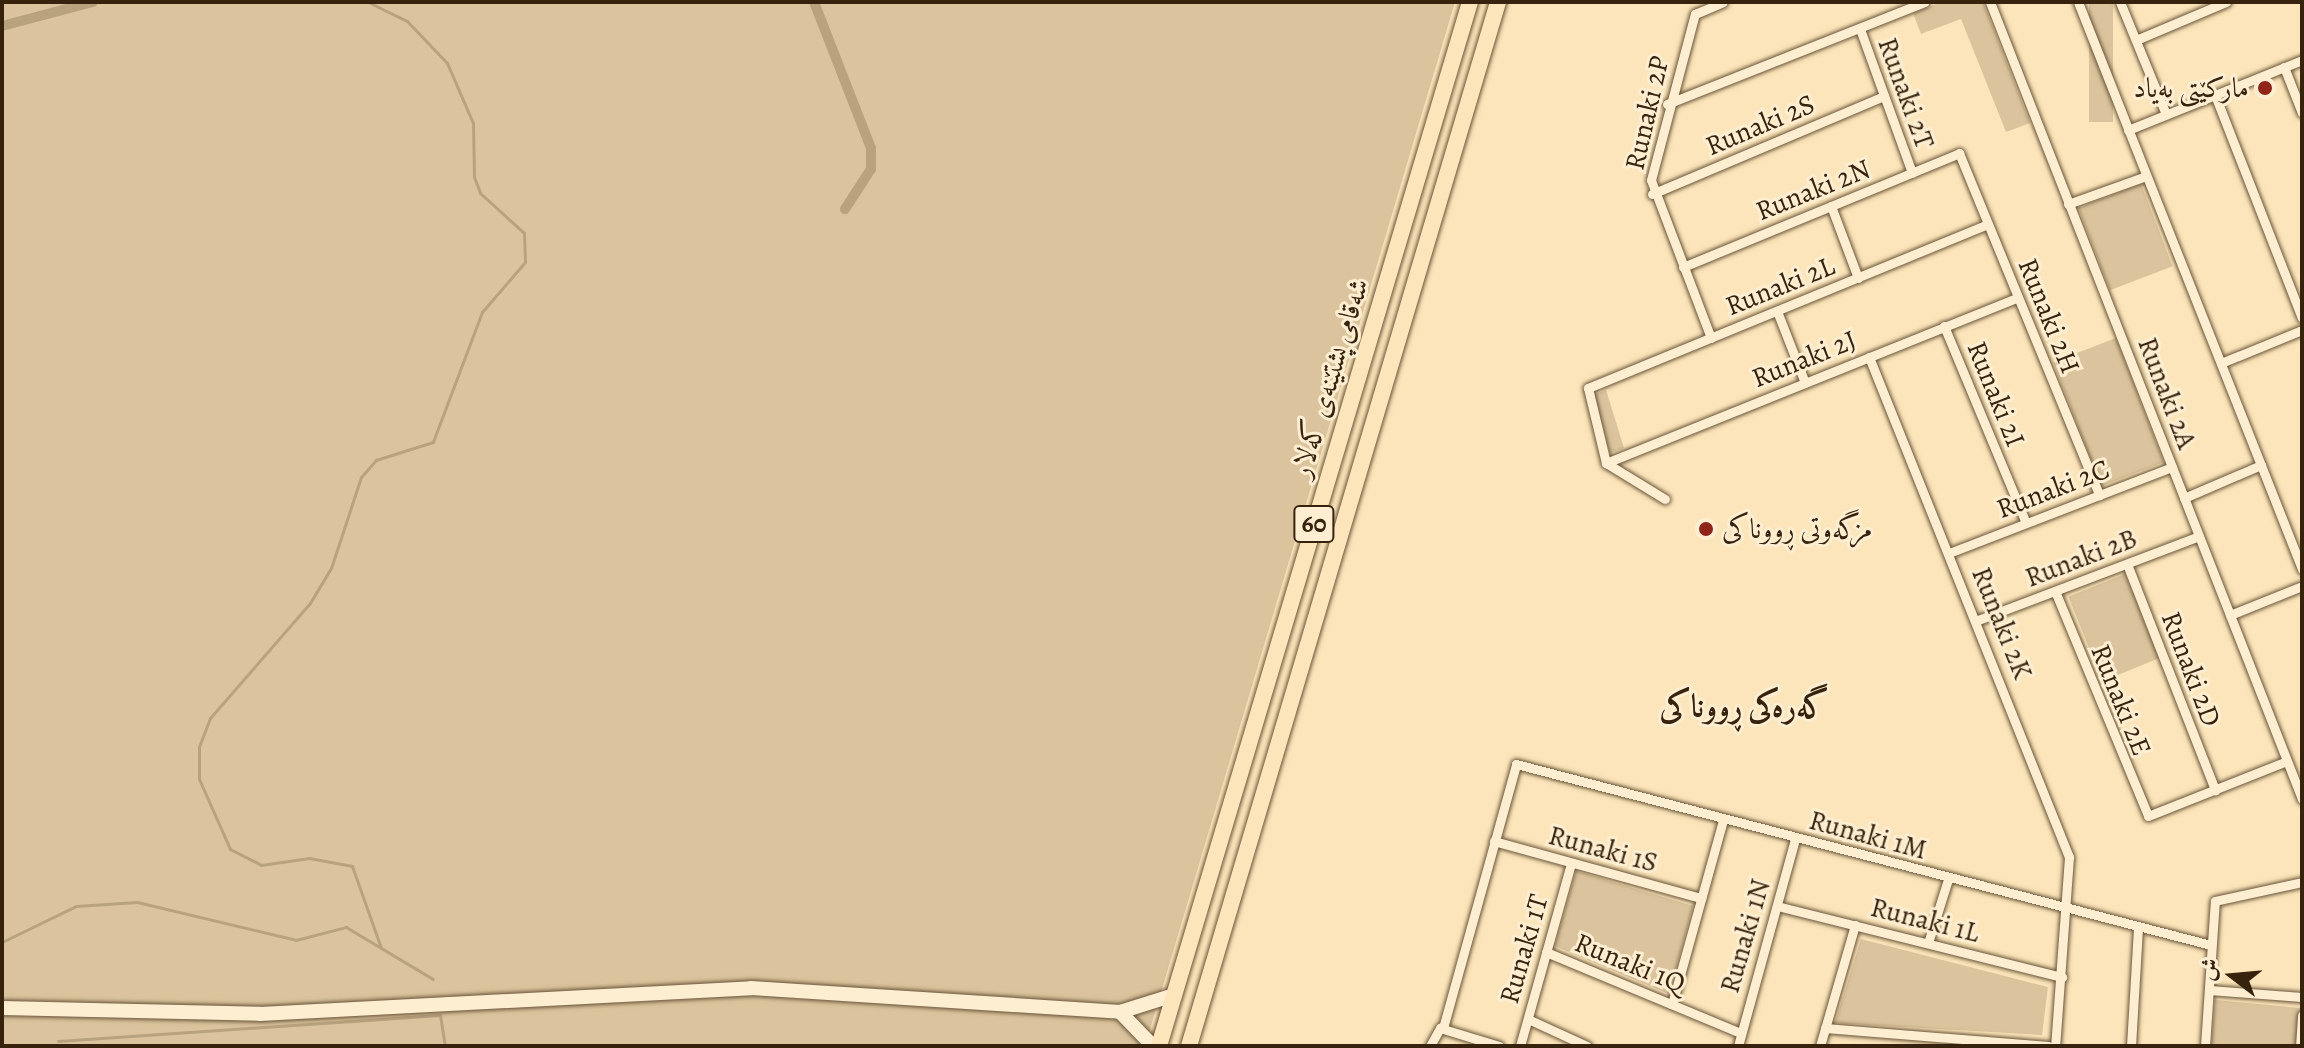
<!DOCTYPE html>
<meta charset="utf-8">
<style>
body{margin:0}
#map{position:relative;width:2304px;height:1048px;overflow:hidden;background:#fce5ba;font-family:Alegreya,Amiri,serif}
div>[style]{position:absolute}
.green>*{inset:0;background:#dbc49d;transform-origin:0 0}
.stream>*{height:3px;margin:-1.5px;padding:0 1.5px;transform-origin:1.5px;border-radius:1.5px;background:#b9a37f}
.canal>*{height:10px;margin:-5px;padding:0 5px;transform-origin:5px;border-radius:5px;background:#b9a37f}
.roads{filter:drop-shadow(0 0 2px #685438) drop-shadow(0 0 2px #685438)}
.minor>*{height:9px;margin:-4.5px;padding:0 4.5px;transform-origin:4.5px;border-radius:4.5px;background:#fdeed2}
.secondary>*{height:14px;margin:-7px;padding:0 7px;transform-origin:7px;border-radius:7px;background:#fdeed2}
.trunk>*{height:16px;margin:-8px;padding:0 8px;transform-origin:8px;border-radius:8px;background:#fce5ba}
.dots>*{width:22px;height:22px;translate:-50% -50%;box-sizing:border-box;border:4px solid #fdeed2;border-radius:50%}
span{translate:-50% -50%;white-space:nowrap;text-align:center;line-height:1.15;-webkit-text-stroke:6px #fdeed2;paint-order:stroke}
.shield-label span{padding:2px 6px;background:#fdeed2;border:2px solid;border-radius:6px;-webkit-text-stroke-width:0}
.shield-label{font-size:26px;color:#37230d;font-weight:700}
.poi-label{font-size:28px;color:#37230d}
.right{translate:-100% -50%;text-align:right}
.left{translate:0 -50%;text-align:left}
.street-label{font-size:28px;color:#37230d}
.quarter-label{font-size:32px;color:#37230d;font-weight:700}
.frame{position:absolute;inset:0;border:4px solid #37230d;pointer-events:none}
.north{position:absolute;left:2192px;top:936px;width:80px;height:80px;-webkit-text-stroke:6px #fdeed2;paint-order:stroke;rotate:286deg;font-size:22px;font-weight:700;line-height:32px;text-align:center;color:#37230d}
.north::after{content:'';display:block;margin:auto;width:28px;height:36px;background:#37230d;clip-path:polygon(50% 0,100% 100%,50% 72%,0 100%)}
</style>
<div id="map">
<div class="green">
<i style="clip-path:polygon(2px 2px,1455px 2px,1145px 1046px,2px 1046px)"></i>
<i style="clip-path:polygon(1941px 2px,1983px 2px,2030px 123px,2006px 132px,1961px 19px,1921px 34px,1913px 13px)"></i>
<i style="left:2089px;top:2px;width:24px;height:120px"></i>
<i style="left:2141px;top:184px;width:88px;height:67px;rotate:69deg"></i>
<i style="left:2116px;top:338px;width:133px;height:67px;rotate:69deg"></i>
<i style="clip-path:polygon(1606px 390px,1624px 448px,1610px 453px,1594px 395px)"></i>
<i style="left:2125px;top:574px;width:91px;height:61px;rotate:68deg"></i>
<i style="clip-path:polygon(1576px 871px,1693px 906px,1669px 994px,1555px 946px)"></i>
<i style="clip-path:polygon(1861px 939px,2048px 987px,2042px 1035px,1835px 1023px)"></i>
<i style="clip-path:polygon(2215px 1000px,2300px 1008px,2298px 1046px,2211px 1046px)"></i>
</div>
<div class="stream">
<i style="left:368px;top:2px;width:43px;rotate:26deg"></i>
<i style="left:407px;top:21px;width:58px;rotate:46.4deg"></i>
<i style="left:447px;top:63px;width:65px;rotate:66.6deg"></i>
<i style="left:473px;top:123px;width:54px;rotate:88.9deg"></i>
<i style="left:474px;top:177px;width:17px;rotate:69deg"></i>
<i style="left:480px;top:193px;width:59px;rotate:42.3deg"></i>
<i style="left:524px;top:233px;width:29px;rotate:88deg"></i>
<i style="left:525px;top:262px;width:66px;rotate:130.7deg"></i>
<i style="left:482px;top:312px;width:139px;rotate:110.7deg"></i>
<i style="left:433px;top:442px;width:60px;rotate:162.5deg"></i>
<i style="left:376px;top:460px;width:23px;rotate:131deg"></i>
<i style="left:361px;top:477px;width:96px;rotate:108.2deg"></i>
<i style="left:331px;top:568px;width:41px;rotate:121deg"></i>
<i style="left:310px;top:603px;width:152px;rotate:131deg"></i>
<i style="left:210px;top:718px;width:30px;rotate:111deg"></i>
<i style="left:199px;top:746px;width:33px;rotate:90deg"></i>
<i style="left:199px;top:779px;width:77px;rotate:66.1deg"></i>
<i style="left:230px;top:849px;width:35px;rotate:27deg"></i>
<i style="left:261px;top:865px;width:49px;rotate:-8.3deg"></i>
<i style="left:309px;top:858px;width:44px;rotate:10.5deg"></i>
<i style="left:352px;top:866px;width:87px;rotate:70.5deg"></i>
<i style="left:2px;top:942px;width:82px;rotate:-25.9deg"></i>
<i style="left:76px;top:906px;width:61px;rotate:-3.8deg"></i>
<i style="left:137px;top:902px;width:163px;rotate:13.4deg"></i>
<i style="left:296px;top:940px;width:52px;rotate:-14.6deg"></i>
<i style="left:346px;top:927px;width:101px;rotate:30.9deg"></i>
<i style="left:58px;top:1041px;width:383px;rotate:-3.9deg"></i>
<i style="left:440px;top:1015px;width:31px;rotate:81deg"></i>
</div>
<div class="canal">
<i style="left:814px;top:2px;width:157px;rotate:68.7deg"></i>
<i style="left:871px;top:148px;width:21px;rotate:90deg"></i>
<i style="left:871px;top:169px;width:48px;rotate:123deg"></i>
<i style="left:2px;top:26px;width:94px;rotate:-14.8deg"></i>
</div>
<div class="roads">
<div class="minor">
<i style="left:1990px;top:2px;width:856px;rotate:68.62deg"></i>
<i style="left:2078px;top:2px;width:610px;rotate:68.44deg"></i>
<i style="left:2120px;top:2px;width:121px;rotate:67.7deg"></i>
<i style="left:1860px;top:29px;width:153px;rotate:70.1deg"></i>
<i style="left:2136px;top:40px;width:98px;rotate:-22.9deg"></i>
<i style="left:2284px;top:67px;width:49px;rotate:68.6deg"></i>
<i style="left:2215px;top:95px;width:239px;rotate:68.7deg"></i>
<i style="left:1667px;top:104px;width:277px;rotate:-21.6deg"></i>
<i style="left:2128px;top:130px;width:188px;rotate:-21.9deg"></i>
<i style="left:1652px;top:194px;width:252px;rotate:-22.9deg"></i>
<i style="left:2068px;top:204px;width:83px;rotate:-19.7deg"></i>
<i style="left:1831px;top:206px;width:77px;rotate:69.4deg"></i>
<i style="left:1683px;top:267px;width:299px;rotate:-22.4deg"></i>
<i style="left:1959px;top:153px;width:370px;rotate:67.7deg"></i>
<i style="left:1777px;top:311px;width:77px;rotate:68.7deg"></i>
<i style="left:1944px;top:326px;width:213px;rotate:67.4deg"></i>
<i style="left:1711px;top:338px;width:169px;rotate:-110.8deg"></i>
<i style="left:1651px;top:180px;width:172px;rotate:-75.2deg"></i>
<i style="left:1695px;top:14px;width:30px;rotate:-23deg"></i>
<i style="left:1869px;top:357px;width:539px;rotate:68.2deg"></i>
<i style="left:2069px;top:857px;width:190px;rotate:94.2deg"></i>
<i style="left:2221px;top:363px;width:87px;rotate:-22.2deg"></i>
<i style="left:1606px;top:463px;width:77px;rotate:-103.5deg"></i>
<i style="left:1588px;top:388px;width:432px;rotate:-22.3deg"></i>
<i style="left:1606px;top:463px;width:444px;rotate:-21.9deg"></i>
<i style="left:1606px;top:463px;width:69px;rotate:31.4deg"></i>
<i style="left:2184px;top:498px;width:84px;rotate:-23.2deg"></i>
<i style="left:1949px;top:553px;width:239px;rotate:-21.1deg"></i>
<i style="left:2127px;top:564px;width:243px;rotate:68.7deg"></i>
<i style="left:2055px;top:591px;width:243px;rotate:67.5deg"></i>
<i style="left:2148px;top:816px;width:149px;rotate:-21.6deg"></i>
<i style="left:2230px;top:615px;width:78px;rotate:-21.9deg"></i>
<i style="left:1978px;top:620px;width:236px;rotate:-20.8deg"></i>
<i style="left:1494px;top:841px;width:215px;rotate:15.4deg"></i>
<i style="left:1777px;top:906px;width:294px;rotate:14deg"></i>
<i style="left:1928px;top:943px;width:67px;rotate:-72.6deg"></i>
<i style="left:1546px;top:952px;width:211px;rotate:22.6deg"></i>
<i style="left:2209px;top:990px;width:93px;rotate:4.3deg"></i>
<i style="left:1672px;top:1004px;width:191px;rotate:-74.5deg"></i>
<i style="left:1528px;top:1019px;width:65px;rotate:24.6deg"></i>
<i style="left:1443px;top:1028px;width:274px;rotate:-74.5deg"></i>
<i style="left:1516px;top:764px;width:718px;rotate:14.6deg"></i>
<i style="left:1825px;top:1028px;width:224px;rotate:4.6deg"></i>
<i style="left:1430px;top:1046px;width:21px;rotate:-61deg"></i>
<i style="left:1440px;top:1028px;width:62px;rotate:17deg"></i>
<i style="left:1520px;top:1046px;width:190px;rotate:-74.4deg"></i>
<i style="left:1738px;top:1046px;width:215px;rotate:-74.6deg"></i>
<i style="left:1820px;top:1046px;width:126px;rotate:-73.9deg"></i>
<i style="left:2131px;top:1046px;width:117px;rotate:-86.6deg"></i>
<i style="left:2205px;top:1046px;width:145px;rotate:-86.1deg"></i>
<i style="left:2215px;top:901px;width:89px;rotate:-12.3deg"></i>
<i style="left:2300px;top:1046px;width:31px;rotate:-86deg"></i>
</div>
<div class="secondary">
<i style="left:2px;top:1008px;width:258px;rotate:1.3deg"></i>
<i style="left:260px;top:1014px;width:492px;rotate:-3deg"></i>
<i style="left:751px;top:988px;width:370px;rotate:3.7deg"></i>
<i style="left:1120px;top:1012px;width:57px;rotate:-17.5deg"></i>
<i style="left:1120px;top:1012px;width:47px;rotate:45.9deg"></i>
</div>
<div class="trunk">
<i style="left:1159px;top:1046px;width:1089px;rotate:-73.41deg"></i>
<i style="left:1189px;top:1046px;width:1089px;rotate:-73.51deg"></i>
</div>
</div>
<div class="dots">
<i style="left:2265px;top:88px;background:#8f2418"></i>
<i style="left:1706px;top:529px;background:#8f2418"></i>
</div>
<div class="shield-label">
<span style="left:1314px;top:524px">60</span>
</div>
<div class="poi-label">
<span class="right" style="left:2249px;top:88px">مارکێتی بەیاد</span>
<span class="left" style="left:1722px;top:529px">مزگەوتی ڕووناکی</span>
</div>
<div class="street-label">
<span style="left:1906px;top:93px;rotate:70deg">Runaki 2T</span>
<span style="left:1647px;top:113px;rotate:-77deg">Runaki 2P</span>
<span style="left:1760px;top:125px;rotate:-23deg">Runaki 2S</span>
<span style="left:1813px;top:190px;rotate:-22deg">Runaki 2N</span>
<span style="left:1780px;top:286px;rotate:-22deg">Runaki 2L</span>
<span style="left:2049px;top:316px;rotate:68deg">Runaki 2H</span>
<span style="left:1804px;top:359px;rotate:-22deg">Runaki 2J</span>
<span style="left:1330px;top:378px;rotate:-73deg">شەقامی پشتێنەی کەلار</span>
<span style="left:2167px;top:393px;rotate:69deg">Runaki 2A</span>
<span style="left:1996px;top:394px;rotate:68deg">Runaki 2I</span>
<span style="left:2053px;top:489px;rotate:-21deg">Runaki 2C</span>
<span style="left:2081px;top:558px;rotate:-21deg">Runaki 2B</span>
<span style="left:2002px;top:623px;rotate:68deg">Runaki 2K</span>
<span style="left:2191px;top:669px;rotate:69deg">Runaki 2D</span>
<span style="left:2121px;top:700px;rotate:68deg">Runaki 2E</span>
<span style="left:1868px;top:835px;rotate:15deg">Runaki 1M</span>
<span style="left:1603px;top:849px;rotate:15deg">Runaki 1S</span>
<span style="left:1925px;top:920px;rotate:14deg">Runaki 1L</span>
<span style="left:1745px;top:936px;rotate:-74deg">Runaki 1N</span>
<span style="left:1524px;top:949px;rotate:-74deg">Runaki 1T</span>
<span style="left:1630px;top:963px;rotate:22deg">Runaki 1Q</span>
</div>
<div class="quarter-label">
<span style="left:1744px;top:706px">گەرەکی ڕووناکی</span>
</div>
<div class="frame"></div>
<div class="north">ش</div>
</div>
